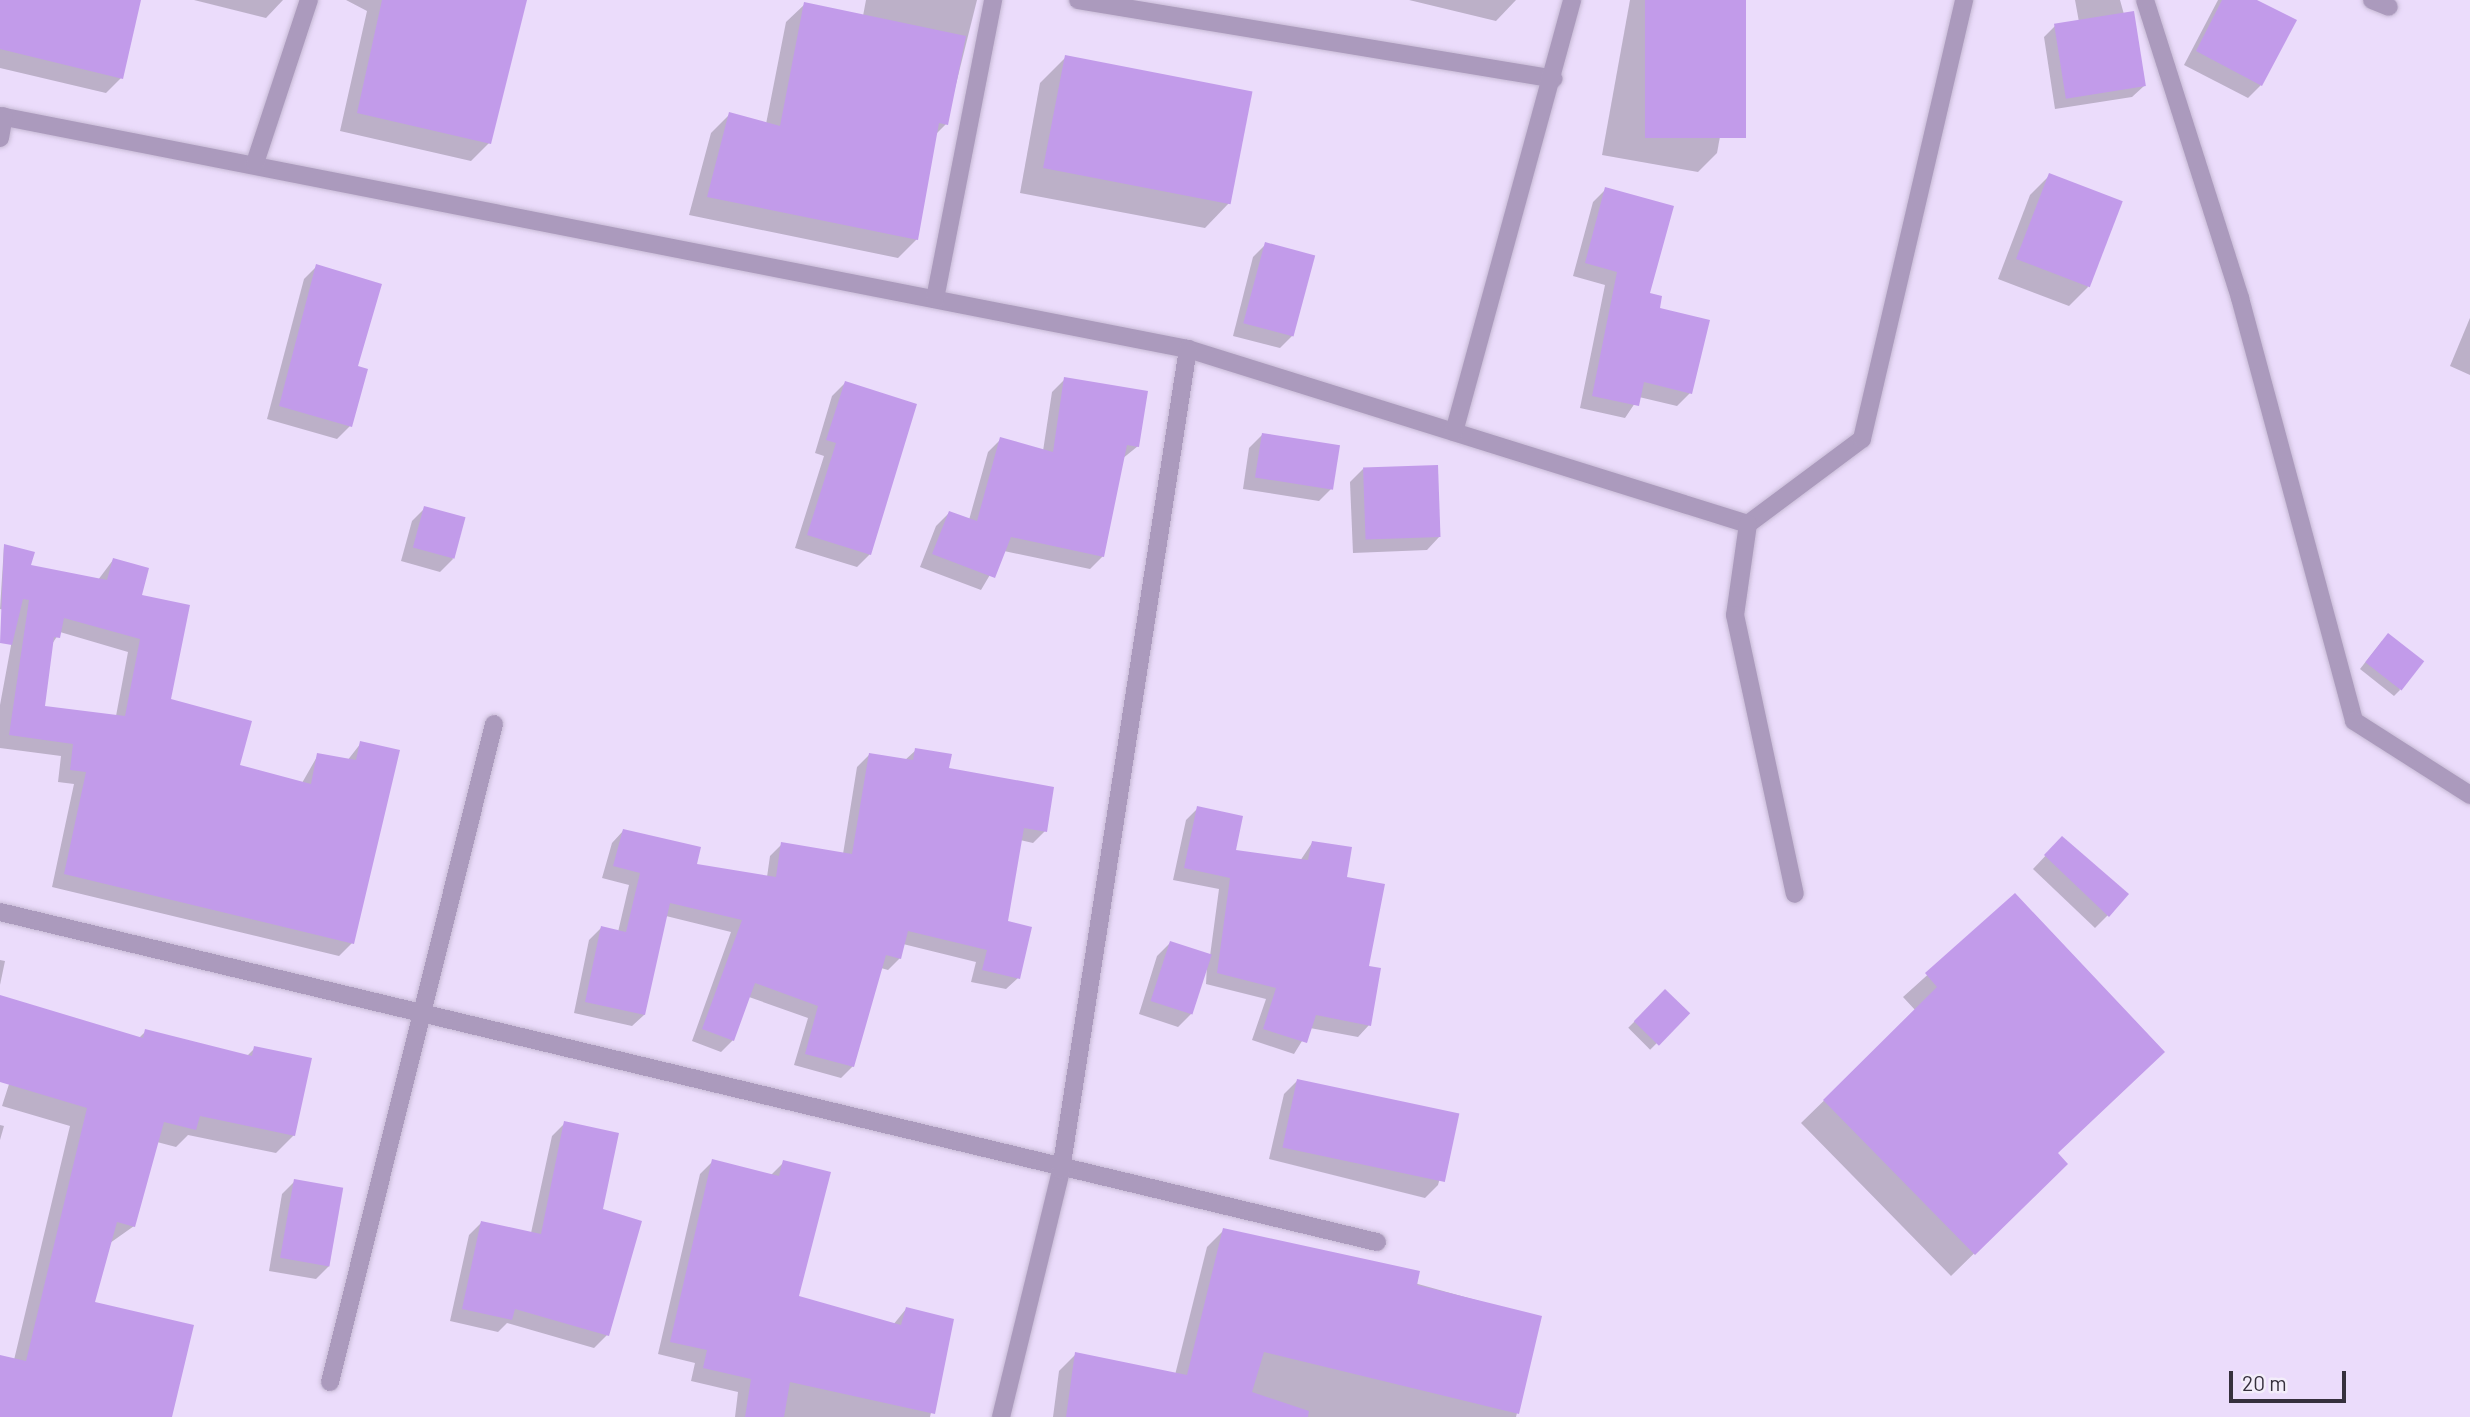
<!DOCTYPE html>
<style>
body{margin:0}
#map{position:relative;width:2470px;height:1417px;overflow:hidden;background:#ebdcfb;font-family:Barlow,sans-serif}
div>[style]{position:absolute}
.shadow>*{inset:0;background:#0003;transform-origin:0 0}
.building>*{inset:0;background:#c29bea;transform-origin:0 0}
.roads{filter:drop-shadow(0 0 2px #c7bad5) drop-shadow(0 0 2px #c7bad5)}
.minor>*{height:18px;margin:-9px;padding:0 9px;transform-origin:9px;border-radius:9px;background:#ab9abd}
span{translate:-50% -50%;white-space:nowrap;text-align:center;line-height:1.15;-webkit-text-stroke:5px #f3edfa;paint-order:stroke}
.scale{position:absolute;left:2229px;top:1371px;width:117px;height:32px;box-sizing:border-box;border:4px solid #36303d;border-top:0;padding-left:9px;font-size:21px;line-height:24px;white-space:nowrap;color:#36303d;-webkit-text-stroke:5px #f3edfa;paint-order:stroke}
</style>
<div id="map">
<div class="shadow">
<i style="clip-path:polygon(0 0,139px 0,121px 78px,106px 93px,0 68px)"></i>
<i style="clip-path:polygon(194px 0,283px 0,266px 18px)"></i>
<i style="clip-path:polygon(346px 0,526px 0,489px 143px,471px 161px,340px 131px,367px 11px)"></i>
<i style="clip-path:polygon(866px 0,977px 0,946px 124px,935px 135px,917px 239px,898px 258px,689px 215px,711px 133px,730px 114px,766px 124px,786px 22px,805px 4px,863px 16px)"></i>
<i style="clip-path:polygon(1409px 0,1516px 0,1496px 21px)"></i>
<i style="clip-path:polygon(1630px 0,1745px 0,1717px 153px,1698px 172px,1602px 155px)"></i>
<i style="clip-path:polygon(2075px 0,2120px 0,2144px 86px,2132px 97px,2055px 109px,2044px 37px,2055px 26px,2079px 22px)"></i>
<i style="clip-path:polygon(2218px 0,2253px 0,2261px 85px,2248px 98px,2184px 65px)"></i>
<i style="clip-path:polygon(1066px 57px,1230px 202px,1205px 228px,1020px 193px,1040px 83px)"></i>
<i style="clip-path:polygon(2050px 175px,2088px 287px,2069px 306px,1998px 279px,2030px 195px)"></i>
<i style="clip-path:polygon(1606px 189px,1690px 393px,1677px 406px,1639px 397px,1625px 418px,1580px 408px,1605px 285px,1573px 276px,1593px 202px)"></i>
<i style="clip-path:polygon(1266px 244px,1293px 335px,1280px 348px,1233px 336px,1253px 257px)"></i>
<i style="clip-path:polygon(317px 266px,356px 367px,350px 426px,337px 439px,267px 419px,304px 279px)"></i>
<i style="clip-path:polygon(2470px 318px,2470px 375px,2450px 366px)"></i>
<i style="clip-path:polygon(1065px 379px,1138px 446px,1122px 459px,1103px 556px,1090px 569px,1004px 551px,981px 590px,920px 567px,936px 526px,949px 513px,969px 520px,988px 452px,1001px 439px,1043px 451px,1052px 392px)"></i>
<i style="clip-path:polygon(845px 383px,870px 554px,857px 567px,795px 548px,824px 456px,815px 453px,832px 396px)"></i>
<i style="clip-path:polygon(1262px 435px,1332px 488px,1319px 501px,1243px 489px,1249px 448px)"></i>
<i style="clip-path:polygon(1363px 469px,1440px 536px,1427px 550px,1353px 553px,1350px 482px)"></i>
<i style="clip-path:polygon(425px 508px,453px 559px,440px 572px,401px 561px,412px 521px)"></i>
<i style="clip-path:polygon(evenodd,4px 546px,29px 566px,98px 580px,113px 560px,140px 596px,169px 700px,238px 766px,302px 783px,318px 755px,347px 761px,361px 743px,352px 943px,339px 956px,52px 887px,74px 784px,58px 782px,61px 756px,0 748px,0 705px,17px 613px,0 609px,4px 546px,60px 632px,128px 652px,116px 716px,43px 707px,52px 644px,60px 632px)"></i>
<i style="clip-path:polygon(2382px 641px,2400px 690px,2394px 696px,2360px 669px)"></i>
<i style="clip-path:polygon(916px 750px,1045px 831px,1033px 843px,1020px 840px,1006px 923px,1018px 978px,1006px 989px,971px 982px,976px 962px,903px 944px,900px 958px,888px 970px,881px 968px,853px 1066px,841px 1078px,794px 1065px,808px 1018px,749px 997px,733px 1040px,721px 1052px,692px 1041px,731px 932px,666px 916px,644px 1015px,632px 1026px,574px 1013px,589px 940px,601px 928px,618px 932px,629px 885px,602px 878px,612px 843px,623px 831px,694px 866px,767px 877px,770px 856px,782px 844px,843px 854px,857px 767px,869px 755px,904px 761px)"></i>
<i style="clip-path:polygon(1198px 808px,1234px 851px,1300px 861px,1312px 843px,1345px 878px,1367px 967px,1369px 1025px,1358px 1037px,1310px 1028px,1294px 1054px,1252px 1040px,1266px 999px,1206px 984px,1207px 965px,1191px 1014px,1178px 1027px,1139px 1014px,1157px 956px,1170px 943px,1210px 956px,1219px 889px,1173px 880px,1186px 820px)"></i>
<i style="clip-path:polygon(2050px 851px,2108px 915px,2095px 928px,2033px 869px)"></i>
<i style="clip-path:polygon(2015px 896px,2056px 1153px,2043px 1186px,1951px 1276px,1801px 1123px,1916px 1011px,1903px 997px)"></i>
<i style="clip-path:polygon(0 960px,5px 961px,0 985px)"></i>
<i style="left:1665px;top:991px;width:31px;height:52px;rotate:45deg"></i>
<i style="clip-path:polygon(0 997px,138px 1039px,146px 1031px,247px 1056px,255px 1048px,294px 1135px,276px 1153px,188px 1135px,176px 1147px,157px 1142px,134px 1226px,110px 1243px,93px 1303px,170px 1417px,0 1417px,0 1357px,14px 1360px,70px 1126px,2px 1106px,10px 1081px,0 1079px)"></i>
<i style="clip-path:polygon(1297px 1081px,1457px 1115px,1438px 1185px,1425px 1198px,1269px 1159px,1284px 1094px)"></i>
<i style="clip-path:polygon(565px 1123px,601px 1211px,607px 1335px,594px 1348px,507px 1323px,498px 1332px,450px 1321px,469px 1235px,482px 1222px,531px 1233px,552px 1136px)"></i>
<i style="clip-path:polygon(0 1125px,4px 1126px,0 1140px)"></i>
<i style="clip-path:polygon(713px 1161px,770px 1176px,784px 1162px,797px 1297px,893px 1325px,906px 1309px,952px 1320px,930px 1417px,735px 1417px,738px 1392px,691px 1381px,695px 1363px,658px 1354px,700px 1174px)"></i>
<i style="clip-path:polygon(295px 1181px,329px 1266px,316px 1279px,269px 1271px,282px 1194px)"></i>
<i style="clip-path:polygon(1224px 1230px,1540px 1318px,1516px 1417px,1053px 1417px,1059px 1371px,1076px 1354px,1175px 1375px,1207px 1247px)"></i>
</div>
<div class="building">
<i style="clip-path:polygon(0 0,141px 0,123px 79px,0 49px)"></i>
<i style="clip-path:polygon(382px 0,527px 0,491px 144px,357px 113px)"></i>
<i style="left:1645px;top:0;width:101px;height:138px"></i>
<i style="clip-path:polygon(2222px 0,2257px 0,2297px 20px,2262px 86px,2196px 51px)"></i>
<i style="clip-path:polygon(804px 2px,966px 36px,948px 125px,939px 123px,918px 240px,707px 197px,729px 112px,780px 126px)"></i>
<i style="left:2134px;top:11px;width:76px;height:81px;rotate:81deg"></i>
<i style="left:1065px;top:55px;width:191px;height:115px;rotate:11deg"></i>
<i style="left:2049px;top:173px;width:79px;height:92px;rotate:21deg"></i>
<i style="clip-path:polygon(1605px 187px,1674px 206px,1650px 293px,1662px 296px,1660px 308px,1710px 320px,1692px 394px,1644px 382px,1639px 406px,1592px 396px,1617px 272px,1585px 263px)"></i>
<i style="left:1265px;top:242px;width:52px;height:84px;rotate:15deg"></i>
<i style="clip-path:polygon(316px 264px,382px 284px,358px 366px,368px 369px,352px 427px,279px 406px)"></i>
<i style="clip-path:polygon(1064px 377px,1148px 391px,1139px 447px,1127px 445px,1104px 557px,1011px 537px,995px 578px,932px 554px,949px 511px,977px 521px,1000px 437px,1053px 452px)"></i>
<i style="clip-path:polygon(845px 381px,917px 404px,871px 555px,807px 535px,836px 443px,826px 440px)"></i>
<i style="left:1262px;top:433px;width:79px;height:45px;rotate:9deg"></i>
<i style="left:1438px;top:465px;width:72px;height:75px;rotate:88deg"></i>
<i style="left:424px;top:506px;width:43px;height:43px;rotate:15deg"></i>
<i style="clip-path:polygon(evenodd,4px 544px,35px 552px,31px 565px,107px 580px,113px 558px,149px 568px,142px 595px,190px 605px,171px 699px,252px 721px,240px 765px,311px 784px,317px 753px,356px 760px,360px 741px,400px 750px,354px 944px,64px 874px,86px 772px,70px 770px,73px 744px,9px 735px,29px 600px,23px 599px,12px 645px,0 643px,4px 544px,64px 618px,140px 639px,125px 716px,45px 706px,54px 637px,60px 638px,64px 618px)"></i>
<i style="left:2388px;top:633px;width:46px;height:37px;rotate:38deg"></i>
<i style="clip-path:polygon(915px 748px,952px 754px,949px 768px,1054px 787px,1047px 832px,1024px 828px,1008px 921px,1032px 927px,1020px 979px,982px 970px,987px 950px,908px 931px,901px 959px,886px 955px,854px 1067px,805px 1054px,818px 1006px,755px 983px,734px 1041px,702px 1029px,742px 920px,670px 903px,645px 1015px,585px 1002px,601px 926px,626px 932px,640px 873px,613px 866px,623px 829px,701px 847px,697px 864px,776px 877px,781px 842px,852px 854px,869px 753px,913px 760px)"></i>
<i style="clip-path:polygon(1197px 806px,1243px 816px,1236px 850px,1308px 860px,1312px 841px,1352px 847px,1347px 877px,1385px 884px,1369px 966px,1381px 968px,1371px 1026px,1316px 1015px,1307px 1043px,1263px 1029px,1276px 988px,1217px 973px,1230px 878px,1184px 868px)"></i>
<i style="clip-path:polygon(2062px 836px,2129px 894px,2109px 917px,2044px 855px)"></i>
<i style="clip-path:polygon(2015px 893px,2165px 1052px,2058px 1153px,2068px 1164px,1975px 1255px,1823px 1100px,1937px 987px,1925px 973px)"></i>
<i style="left:1170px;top:941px;width:44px;height:63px;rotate:18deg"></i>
<i style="left:1665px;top:989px;width:35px;height:45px;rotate:44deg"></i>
<i style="clip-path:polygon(0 995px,143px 1038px,145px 1029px,252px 1056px,254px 1046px,312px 1058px,295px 1136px,200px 1116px,196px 1130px,164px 1122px,135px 1227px,117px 1222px,95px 1302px,194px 1325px,172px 1417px,0 1417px,0 1355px,26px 1361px,87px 1108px,0 1082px)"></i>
<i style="left:1297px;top:1079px;width:166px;height:70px;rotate:12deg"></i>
<i style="clip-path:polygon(564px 1121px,619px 1133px,603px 1209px,642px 1221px,609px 1336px,515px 1309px,512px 1320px,462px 1309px,481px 1221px,541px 1234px)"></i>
<i style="clip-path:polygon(712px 1159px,779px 1176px,783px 1160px,831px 1172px,799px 1296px,901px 1325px,906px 1307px,954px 1319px,935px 1414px,790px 1382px,784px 1417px,745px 1417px,751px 1379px,703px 1368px,707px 1350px,670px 1342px)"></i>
<i style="left:294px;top:1179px;width:50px;height:80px;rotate:10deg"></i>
<i style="clip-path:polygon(1223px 1228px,1420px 1271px,1417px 1285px,1542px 1316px,1519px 1414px,1264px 1352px,1252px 1392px,1309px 1411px,1308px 1417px,1066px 1417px,1075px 1352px,1187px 1375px)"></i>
</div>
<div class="roads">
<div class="minor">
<i style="left:1078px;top:0;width:482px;rotate:9.4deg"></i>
<i style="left:2145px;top:0;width:313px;rotate:72.3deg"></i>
<i style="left:2240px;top:298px;width:438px;rotate:74.9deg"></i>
<i style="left:2354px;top:721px;width:138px;rotate:32.5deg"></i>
<i style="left:2372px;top:0;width:18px;rotate:22deg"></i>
<i style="left:0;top:116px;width:1211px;rotate:11.1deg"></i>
<i style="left:1188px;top:349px;width:587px;rotate:17.35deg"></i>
<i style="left:1748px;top:524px;width:142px;rotate:-36.7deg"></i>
<i style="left:1862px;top:439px;width:451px;rotate:-76.9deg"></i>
<i style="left:0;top:138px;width:22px;rotate:-80deg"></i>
<i style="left:255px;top:163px;width:172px;rotate:-71.7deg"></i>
<i style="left:935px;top:299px;width:305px;rotate:-79deg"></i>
<i style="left:1454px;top:432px;width:448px;rotate:-74.7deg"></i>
<i style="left:1748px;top:524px;width:92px;rotate:98.1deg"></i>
<i style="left:1735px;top:615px;width:285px;rotate:77.9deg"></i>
<i style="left:0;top:912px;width:1416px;rotate:13.48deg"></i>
<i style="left:330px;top:1382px;width:678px;rotate:-76deg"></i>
<i style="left:1001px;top:1417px;width:254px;rotate:-76.3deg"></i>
<i style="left:1061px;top:1170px;width:831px;rotate:-81.21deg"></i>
</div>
</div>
<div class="scale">20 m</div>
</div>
